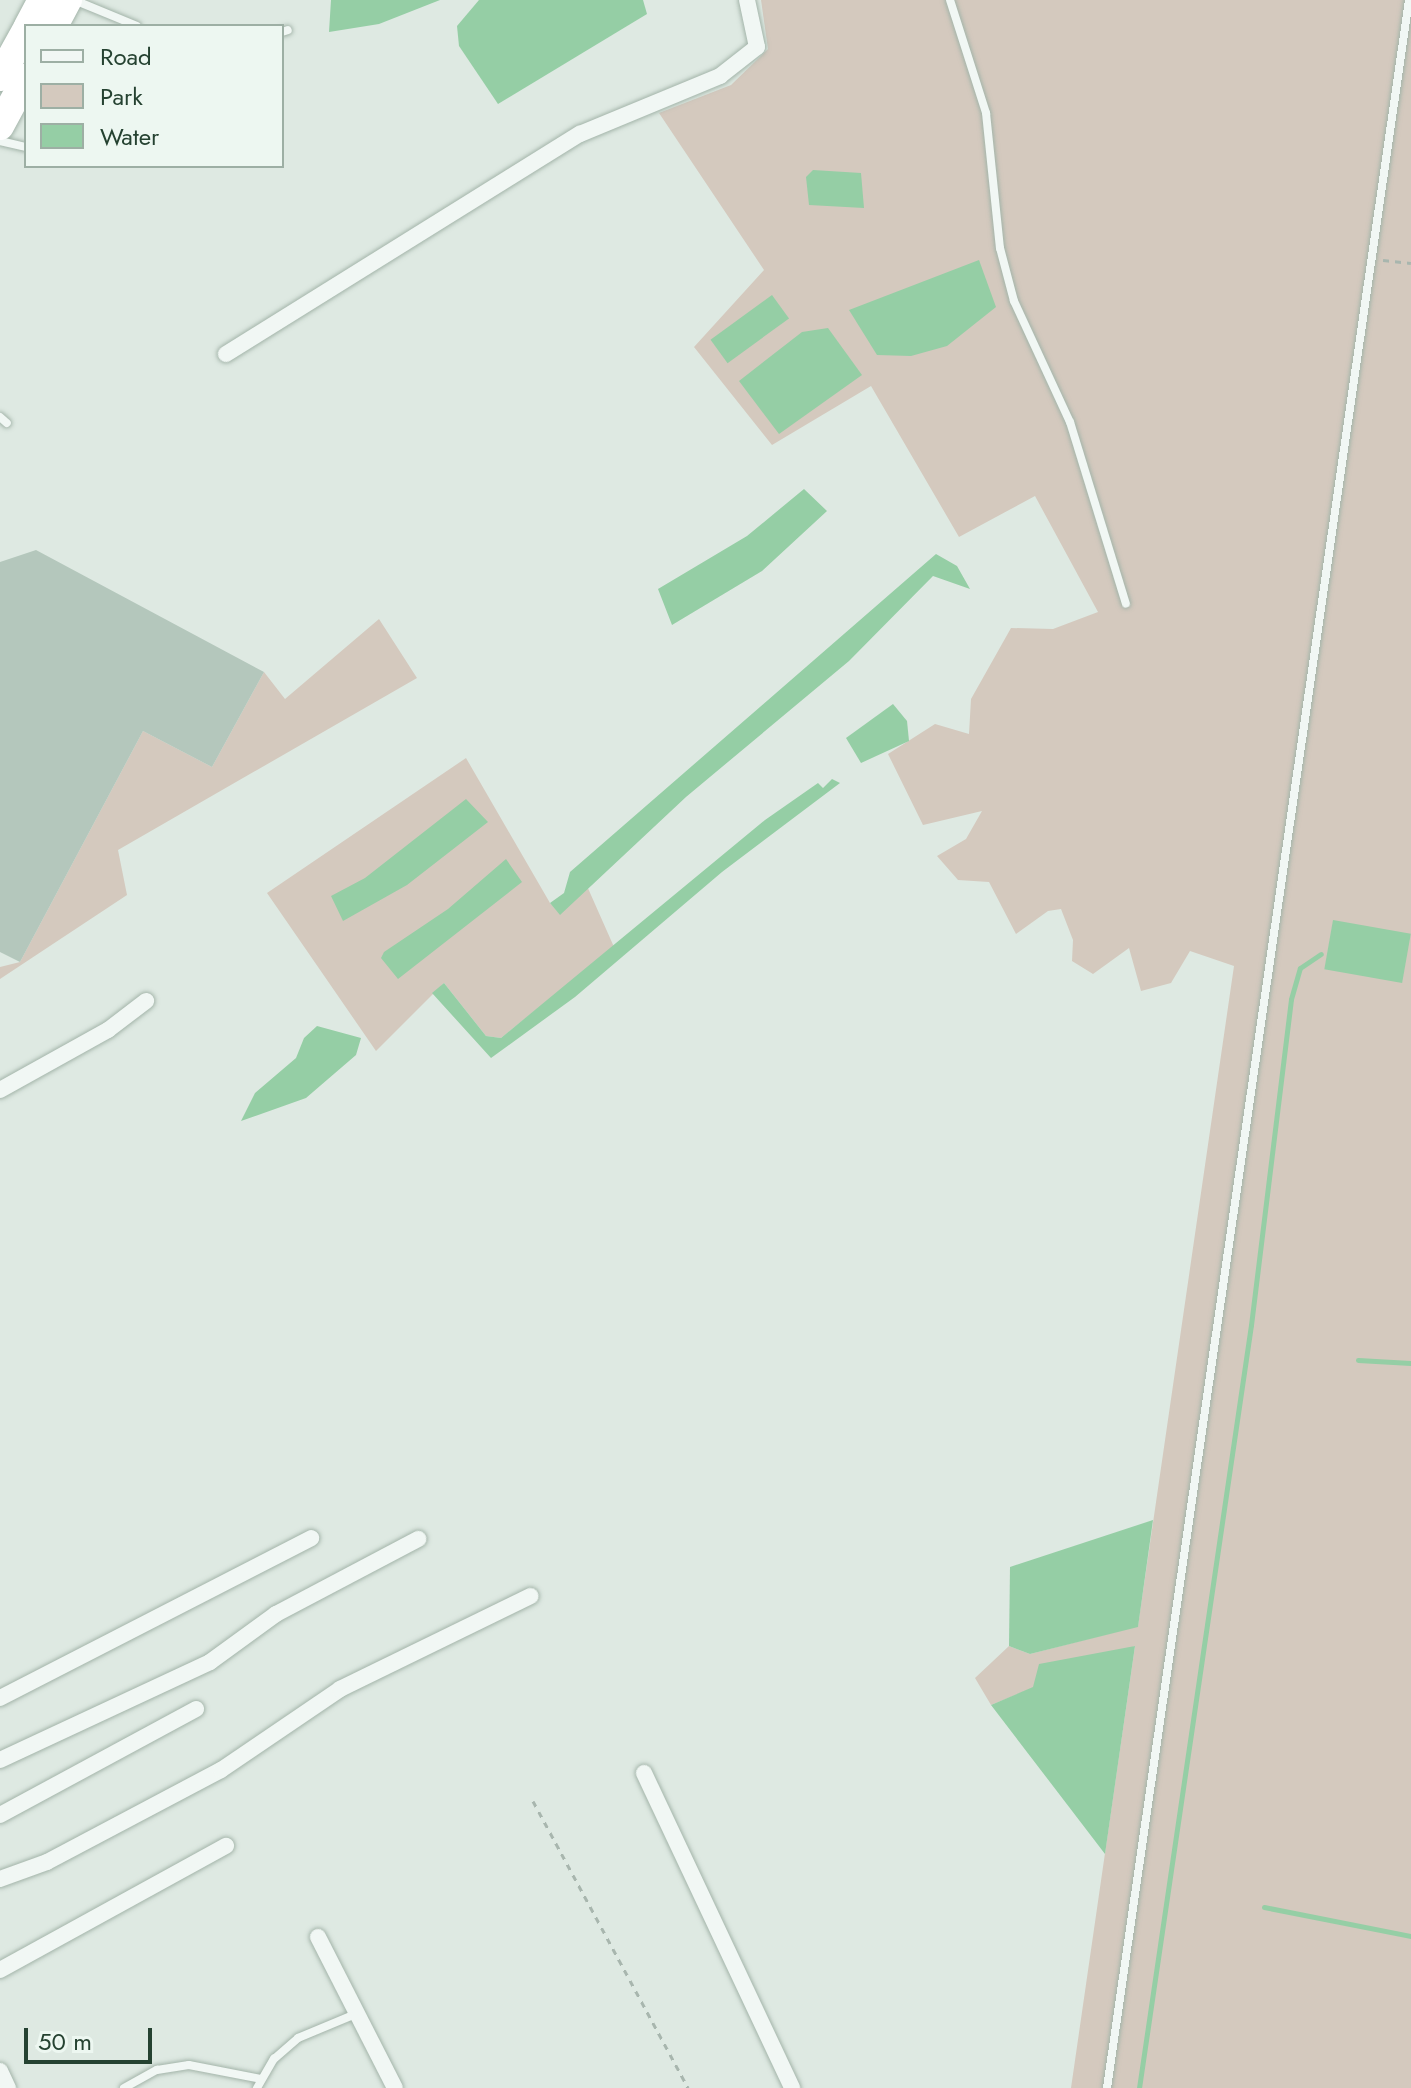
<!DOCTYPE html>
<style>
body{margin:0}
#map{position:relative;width:1411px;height:2088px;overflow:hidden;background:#dee9e2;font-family:Jost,sans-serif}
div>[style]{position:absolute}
.green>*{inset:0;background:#d4c9be}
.water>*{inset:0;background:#95cea5;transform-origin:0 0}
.stream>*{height:5px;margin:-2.5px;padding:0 2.5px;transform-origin:2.5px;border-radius:2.5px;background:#95cea5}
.building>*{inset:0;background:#b4c7bc}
.path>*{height:3px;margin-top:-1.5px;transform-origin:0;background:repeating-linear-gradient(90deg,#a8b6ae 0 6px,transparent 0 12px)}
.roads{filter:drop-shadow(0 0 2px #a3b4a9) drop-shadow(0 0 2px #a3b4a9)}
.lane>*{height:8px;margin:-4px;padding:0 4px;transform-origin:4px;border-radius:4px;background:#f1f7f4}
.street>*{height:16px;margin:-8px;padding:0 8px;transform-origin:8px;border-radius:8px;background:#f1f7f4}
.highway>*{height:28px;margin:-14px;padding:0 14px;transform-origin:14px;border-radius:14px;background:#fff}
span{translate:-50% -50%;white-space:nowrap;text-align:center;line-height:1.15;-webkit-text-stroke:6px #edf7f1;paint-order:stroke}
.legend{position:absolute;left:24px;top:24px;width:260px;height:144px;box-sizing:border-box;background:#edf7f1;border:2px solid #9dafa4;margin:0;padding:10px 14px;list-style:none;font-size:24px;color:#254231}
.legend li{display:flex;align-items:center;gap:16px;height:40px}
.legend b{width:40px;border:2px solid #9dafa4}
.scale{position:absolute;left:24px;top:2028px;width:128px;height:36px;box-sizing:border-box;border:4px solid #254231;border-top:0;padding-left:10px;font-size:24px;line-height:28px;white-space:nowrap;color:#254231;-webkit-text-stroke:6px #edf7f1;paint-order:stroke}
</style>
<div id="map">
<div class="green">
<i style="clip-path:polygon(761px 0,1411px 0,1411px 2088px,1071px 2088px,1135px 1646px,991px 1705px,975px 1678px,1009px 1646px,1030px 1654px,1138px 1626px,1234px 966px,1190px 951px,1171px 983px,1141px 991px,1129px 948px,1093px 974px,1072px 961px,1073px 940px,1061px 909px,1048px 911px,1016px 934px,989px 882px,958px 880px,937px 856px,966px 839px,982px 811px,923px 825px,888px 754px,935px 724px,969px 734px,971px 699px,1011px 628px,1053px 629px,1098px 612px,1035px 496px,959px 537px,871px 386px,772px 445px,694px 347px,764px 270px,659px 113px,731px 85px,768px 49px)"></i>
<i style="clip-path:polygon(379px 619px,417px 678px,118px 850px,127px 895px,0 979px,0 967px,20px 962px,143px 731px,212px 767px,264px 672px,285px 699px)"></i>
<i style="clip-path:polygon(466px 758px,550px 903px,560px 914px,587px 886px,614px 947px,501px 1038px,486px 1036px,444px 983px,376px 1051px,267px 893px)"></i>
</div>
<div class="water">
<i style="clip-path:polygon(331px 0,440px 0,379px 24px,329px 32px)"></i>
<i style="clip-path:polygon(479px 0,643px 0,647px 14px,498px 104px,459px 46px,457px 26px)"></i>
<i style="clip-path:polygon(813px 170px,861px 173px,864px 208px,809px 205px,806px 177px)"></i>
<i style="clip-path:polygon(979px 260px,996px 307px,947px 346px,911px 356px,877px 355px,849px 310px)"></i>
<i style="left:772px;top:295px;width:29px;height:76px;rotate:54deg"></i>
<i style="clip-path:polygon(828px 328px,862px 375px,779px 434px,739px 381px,802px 332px)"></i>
<i style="clip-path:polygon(804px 489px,827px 511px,762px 571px,672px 625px,658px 589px,747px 536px)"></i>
<i style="clip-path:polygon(936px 554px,957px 566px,970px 589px,933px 576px,849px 661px,686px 797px,560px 915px,550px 903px,564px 893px,570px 872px)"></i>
<i style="clip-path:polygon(893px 704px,907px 721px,909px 741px,861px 763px,846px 738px)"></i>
<i style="clip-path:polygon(832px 779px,840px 783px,722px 872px,575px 997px,491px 1058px,432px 993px,444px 983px,486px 1036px,501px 1038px,765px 820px,818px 783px,823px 788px)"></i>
<i style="clip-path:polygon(466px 799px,488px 822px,407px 885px,343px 921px,331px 896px,365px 878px)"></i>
<i style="clip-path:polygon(506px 859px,522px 882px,398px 979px,381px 958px,384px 952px,448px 909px)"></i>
<i style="left:1333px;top:920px;width:79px;height:50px;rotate:10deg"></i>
<i style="clip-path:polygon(317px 1026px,361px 1038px,356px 1055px,306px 1098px,241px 1121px,255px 1093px,296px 1058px,304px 1038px)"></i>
<i style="clip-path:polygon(1153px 1520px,1138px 1627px,1030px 1654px,1009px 1646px,1010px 1567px)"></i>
<i style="clip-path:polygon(1135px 1646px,1105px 1854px,991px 1705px,1033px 1687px,1039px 1664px)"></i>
</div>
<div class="stream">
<i style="left:1358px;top:1360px;width:53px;rotate:3.2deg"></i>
<i style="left:1264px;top:1907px;width:150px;rotate:11.2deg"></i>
<i style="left:1139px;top:2088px;width:771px;rotate:-81.65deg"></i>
<i style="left:1251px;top:1325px;width:328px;rotate:-83deg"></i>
<i style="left:1291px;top:999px;width:32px;rotate:-74deg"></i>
<i style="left:1300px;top:968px;width:25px;rotate:-34deg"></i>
</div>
<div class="building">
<i style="clip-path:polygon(36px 550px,264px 672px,212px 767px,143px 731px,20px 962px,0 952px,0 562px)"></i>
</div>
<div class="path">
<i style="left:1383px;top:260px;width:28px;rotate:6deg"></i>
<i style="left:533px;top:1801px;width:326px;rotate:61.6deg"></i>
</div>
<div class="roads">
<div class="lane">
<i style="left:74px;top:0;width:68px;rotate:22.4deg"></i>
<i style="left:950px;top:0;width:119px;rotate:72.3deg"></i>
<i style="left:986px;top:113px;width:136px;rotate:84.1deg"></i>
<i style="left:1000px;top:248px;width:55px;rotate:75.2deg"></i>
<i style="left:1014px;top:301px;width:133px;rotate:65.2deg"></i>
<i style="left:1070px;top:422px;width:190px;rotate:72.9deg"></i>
<i style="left:282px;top:32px;width:6px;rotate:-18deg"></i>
<i style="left:0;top:141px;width:27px;rotate:13deg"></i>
<i style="left:0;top:417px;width:9px;rotate:41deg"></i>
<i style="left:124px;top:2088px;width:38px;rotate:-29deg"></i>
<i style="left:157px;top:2070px;width:32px;rotate:-9deg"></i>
<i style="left:189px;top:2065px;width:73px;rotate:11deg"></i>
<i style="left:257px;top:2088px;width:34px;rotate:-60deg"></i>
<i style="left:274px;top:2059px;width:32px;rotate:-41deg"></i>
<i style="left:298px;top:2038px;width:65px;rotate:-22.6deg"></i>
<i style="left:1107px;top:2088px;width:2110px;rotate:-81.77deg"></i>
</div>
<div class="street">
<i style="left:226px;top:354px;width:417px;rotate:-31.9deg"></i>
<i style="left:580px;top:134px;width:152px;rotate:-22.5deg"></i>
<i style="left:720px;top:76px;width:47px;rotate:-38.1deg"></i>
<i style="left:757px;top:47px;width:48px;rotate:-102deg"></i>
<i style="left:0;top:1090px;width:124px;rotate:-29.1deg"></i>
<i style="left:108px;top:1030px;width:48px;rotate:-37.3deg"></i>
<i style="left:0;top:1698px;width:350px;rotate:-27.2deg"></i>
<i style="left:0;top:1760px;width:232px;rotate:-25deg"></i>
<i style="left:210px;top:1662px;width:82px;rotate:-36deg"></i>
<i style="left:276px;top:1614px;width:161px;rotate:-27.8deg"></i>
<i style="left:644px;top:1773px;width:348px;rotate:64.8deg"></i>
<i style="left:0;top:1815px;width:223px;rotate:-28.4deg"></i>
<i style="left:0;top:1879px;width:50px;rotate:-19.9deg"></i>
<i style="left:47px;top:1862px;width:197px;rotate:-27.9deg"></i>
<i style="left:221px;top:1770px;width:144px;rotate:-34.2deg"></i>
<i style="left:340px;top:1689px;width:212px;rotate:-26deg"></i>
<i style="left:318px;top:1937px;width:169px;rotate:63deg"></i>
<i style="left:0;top:1970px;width:258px;rotate:-28.8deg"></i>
<i style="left:0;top:2071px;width:19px;rotate:65deg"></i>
</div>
<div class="highway">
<i style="left:28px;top:26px;width:30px;rotate:-62deg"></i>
<i style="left:54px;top:26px;width:30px;rotate:-62deg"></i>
<i style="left:0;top:77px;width:54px;rotate:-61deg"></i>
<i style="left:0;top:126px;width:55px;rotate:-61.6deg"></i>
</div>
</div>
<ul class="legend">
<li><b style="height:10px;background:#f1f7f4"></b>Road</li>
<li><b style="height:22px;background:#d4c9be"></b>Park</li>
<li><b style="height:22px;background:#95cea5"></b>Water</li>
</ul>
<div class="scale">50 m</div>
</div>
